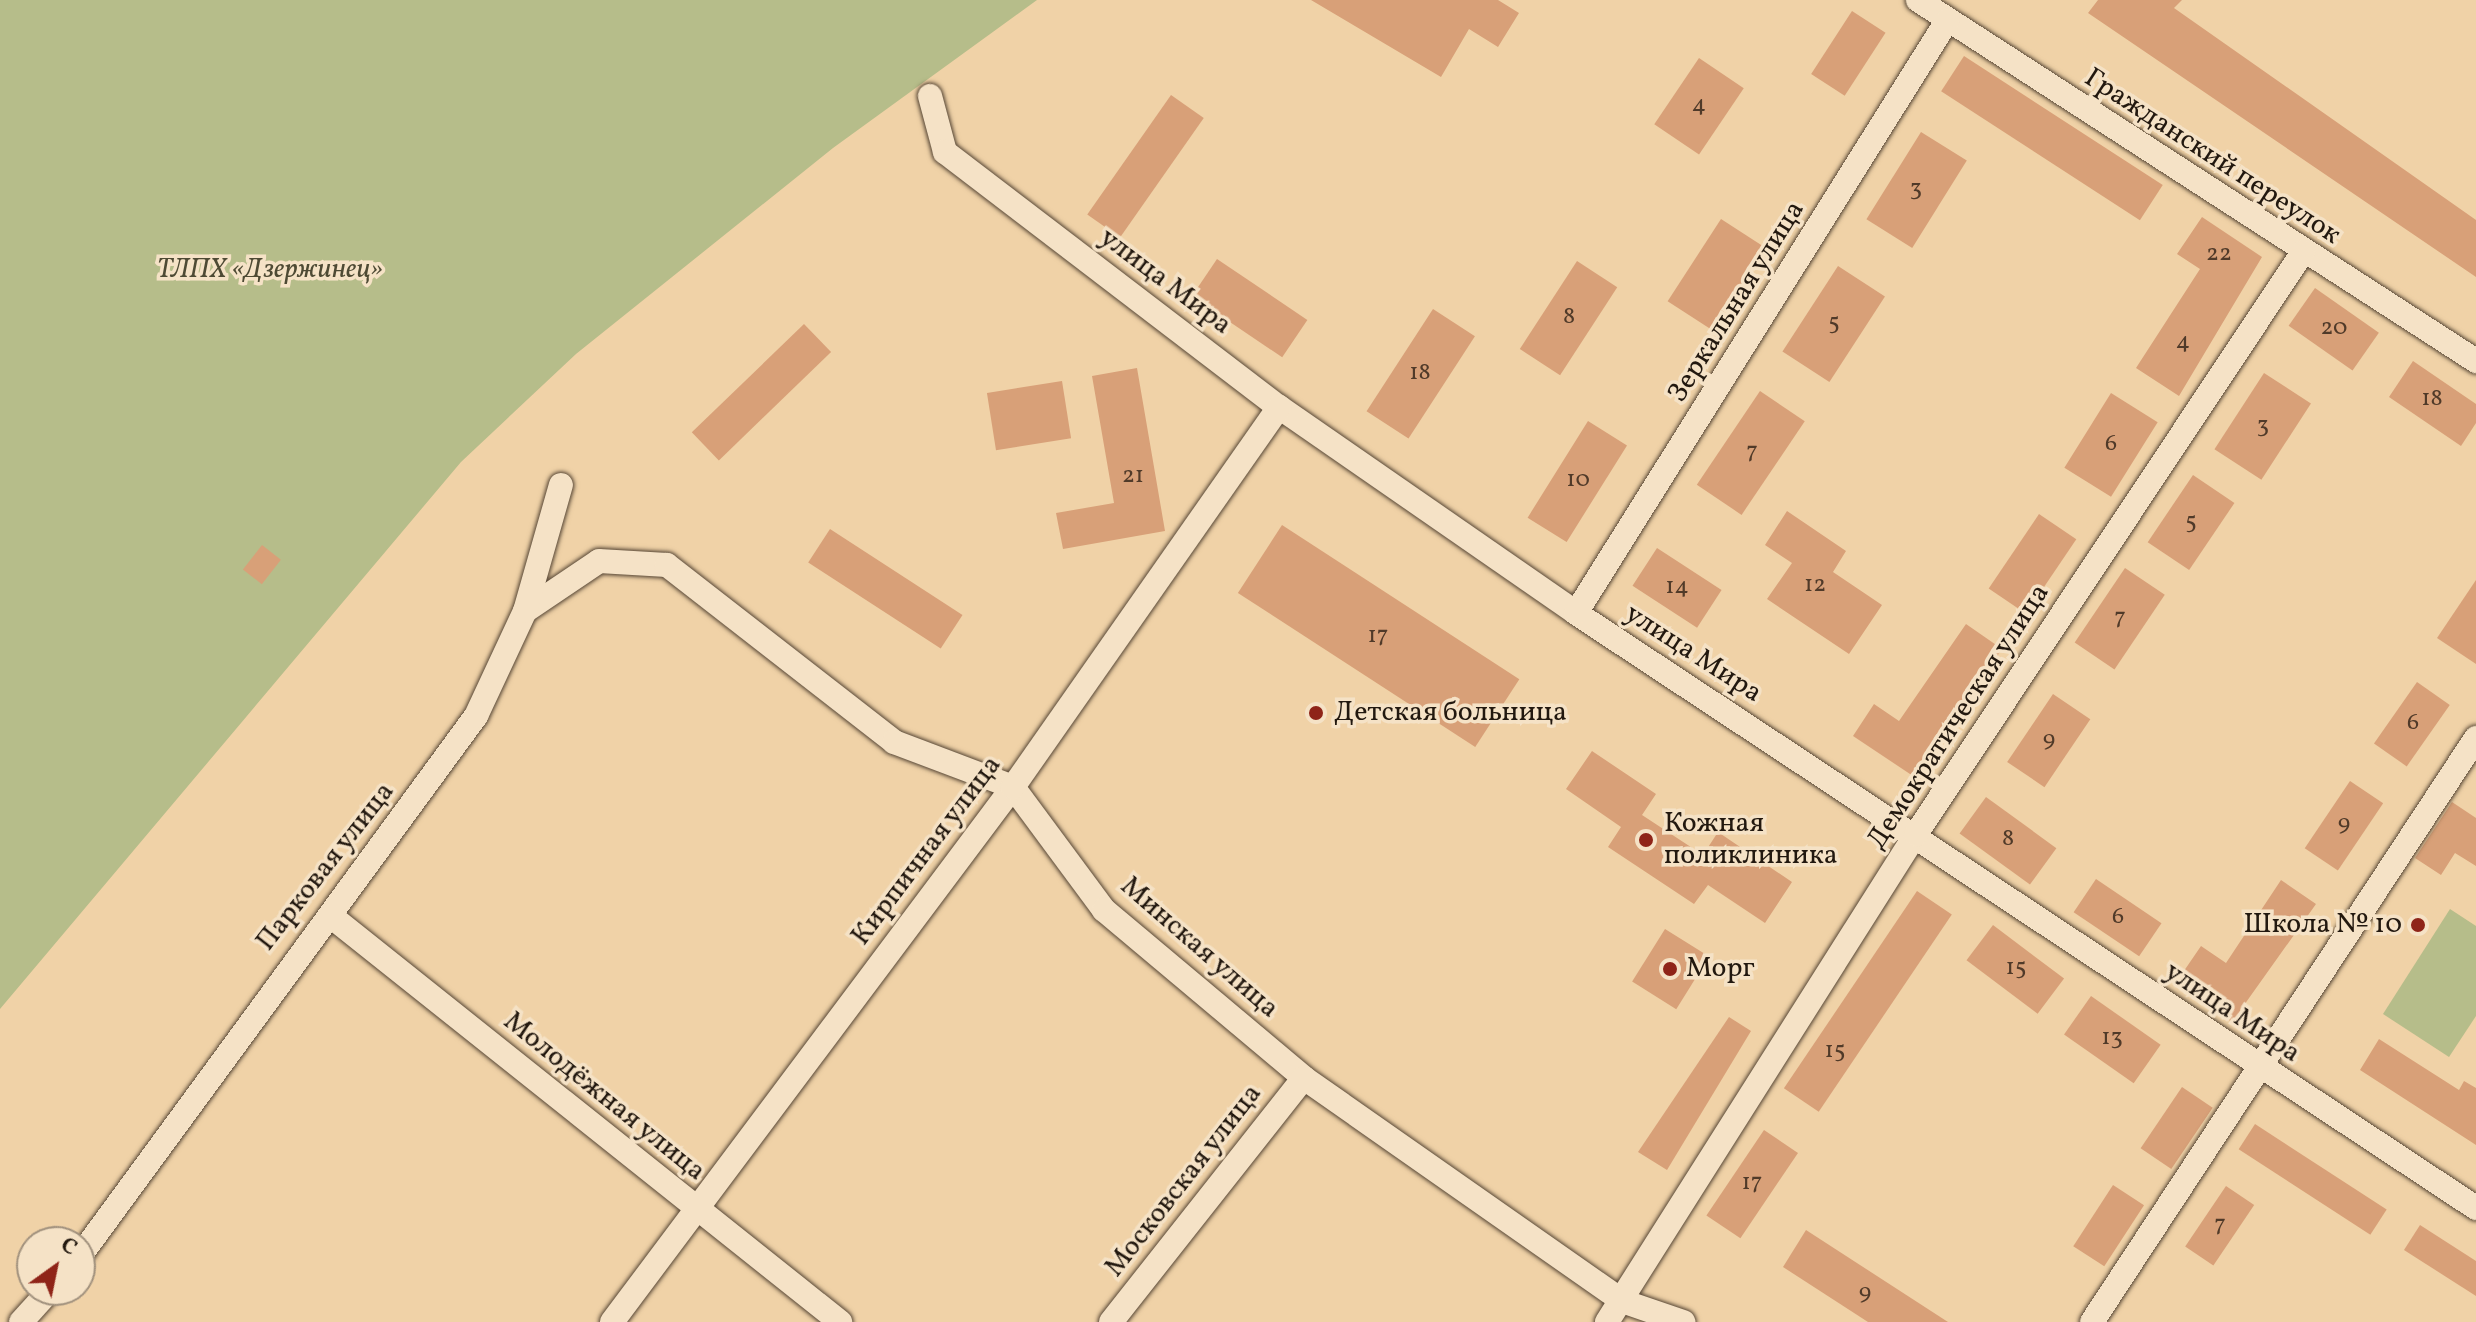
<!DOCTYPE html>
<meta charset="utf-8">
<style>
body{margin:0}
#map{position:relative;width:2476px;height:1322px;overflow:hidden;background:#f0d2a7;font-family:Vollkorn,serif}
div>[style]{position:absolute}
.green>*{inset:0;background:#b6bd8a}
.building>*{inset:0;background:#d8a078;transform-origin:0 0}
.roads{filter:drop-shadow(0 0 2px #564635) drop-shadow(0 0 2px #564635)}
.minor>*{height:24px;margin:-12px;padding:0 12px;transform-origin:12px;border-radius:12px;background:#f5e2c6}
.dots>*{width:22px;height:22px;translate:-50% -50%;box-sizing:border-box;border:4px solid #f5e2c6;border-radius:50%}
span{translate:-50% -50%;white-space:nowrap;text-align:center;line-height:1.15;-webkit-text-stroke:7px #f5e2c6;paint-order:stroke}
.number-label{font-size:24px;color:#503a29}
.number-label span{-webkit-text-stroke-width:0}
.street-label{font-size:28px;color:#22180f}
.park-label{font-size:28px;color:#4e4a34;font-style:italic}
.poi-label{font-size:28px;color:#22180f}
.left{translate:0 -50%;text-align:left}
.right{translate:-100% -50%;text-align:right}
.north{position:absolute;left:16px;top:1226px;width:80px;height:80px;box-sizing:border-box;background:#f5e2c6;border:2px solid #a1917d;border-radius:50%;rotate:33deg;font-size:22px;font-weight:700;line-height:32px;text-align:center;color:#22180f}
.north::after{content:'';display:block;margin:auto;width:28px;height:36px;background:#8f2418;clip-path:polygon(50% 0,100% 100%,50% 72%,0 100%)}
</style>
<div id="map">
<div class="green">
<i style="clip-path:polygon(0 0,1037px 0,833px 148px,576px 354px,461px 462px,0 1009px)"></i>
<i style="clip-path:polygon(2450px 909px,2476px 926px,2476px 1016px,2449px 1057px,2383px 1014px)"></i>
</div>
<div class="building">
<i style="clip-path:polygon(1311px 0,1498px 0,1519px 13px,1498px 47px,1469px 29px,1441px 77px)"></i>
<i style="clip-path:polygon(2098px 0,2182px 0,2174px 8px,2476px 220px,2476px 277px,2088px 13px)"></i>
<i style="left:1852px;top:11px;width:40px;height:75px;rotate:33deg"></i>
<i style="left:1964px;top:56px;width:237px;height:42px;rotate:33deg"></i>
<i style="left:1699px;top:58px;width:54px;height:80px;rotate:34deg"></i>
<i style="left:1171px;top:95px;width:40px;height:146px;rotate:35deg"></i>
<i style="left:1921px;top:132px;width:54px;height:103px;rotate:32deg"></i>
<i style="clip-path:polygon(2202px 217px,2262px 257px,2179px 396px,2136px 368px,2200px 269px,2177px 254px)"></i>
<i style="left:1721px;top:219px;width:53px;height:98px;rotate:33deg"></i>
<i style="left:1217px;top:259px;width:109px;height:45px;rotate:34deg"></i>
<i style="left:1577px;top:261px;width:48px;height:105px;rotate:33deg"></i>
<i style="left:1838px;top:266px;width:56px;height:102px;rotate:33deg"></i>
<i style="left:2315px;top:288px;width:78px;height:46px;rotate:35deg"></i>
<i style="left:1433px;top:309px;width:50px;height:122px;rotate:33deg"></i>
<i style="left:804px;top:324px;width:39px;height:156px;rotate:46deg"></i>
<i style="clip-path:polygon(2413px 361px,2476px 404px,2476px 423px,2461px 446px,2389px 397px)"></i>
<i style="clip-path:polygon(1137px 368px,1165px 531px,1063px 549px,1056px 513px,1114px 503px,1092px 376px)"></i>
<i style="left:2264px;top:373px;width:56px;height:91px;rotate:33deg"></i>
<i style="left:1062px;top:381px;width:58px;height:76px;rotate:81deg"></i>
<i style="left:1760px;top:391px;width:54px;height:113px;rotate:34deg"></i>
<i style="left:2111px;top:393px;width:55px;height:88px;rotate:32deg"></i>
<i style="left:1588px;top:421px;width:46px;height:114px;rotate:32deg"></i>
<i style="left:2193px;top:475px;width:50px;height:81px;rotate:34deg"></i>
<i style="clip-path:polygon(1787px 511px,1846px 551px,1833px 572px,1882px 605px,1849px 654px,1767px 599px,1792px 563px,1765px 545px)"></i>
<i style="left:2039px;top:514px;width:45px;height:90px;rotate:34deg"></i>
<i style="left:1282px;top:525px;width:283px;height:81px;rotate:33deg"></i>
<i style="left:830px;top:529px;width:158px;height:40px;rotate:33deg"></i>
<i style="left:262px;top:545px;width:24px;height:31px;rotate:38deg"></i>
<i style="left:1657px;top:548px;width:77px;height:45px;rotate:33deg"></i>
<i style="left:2125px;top:568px;width:48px;height:90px;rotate:34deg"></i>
<i style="clip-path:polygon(2476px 580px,2476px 664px,2437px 638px)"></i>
<i style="clip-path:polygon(1966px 624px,2002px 649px,1936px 745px,1943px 750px,1922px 782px,1853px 736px,1874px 704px,1899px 721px)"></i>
<i style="left:2417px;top:682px;width:40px;height:75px;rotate:35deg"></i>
<i style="left:2053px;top:694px;width:45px;height:82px;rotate:34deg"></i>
<i style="clip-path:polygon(1592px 751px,1656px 794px,1642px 815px,1703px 855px,1718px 832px,1792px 882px,1765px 923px,1708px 885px,1694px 904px,1608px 847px,1621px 827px,1566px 789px)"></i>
<i style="left:2350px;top:781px;width:40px;height:81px;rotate:34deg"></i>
<i style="left:1986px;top:797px;width:87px;height:45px;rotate:36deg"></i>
<i style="clip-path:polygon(2452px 802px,2476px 818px,2476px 866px,2455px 853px,2441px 875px,2415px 858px)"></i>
<i style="left:2096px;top:879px;width:79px;height:40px;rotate:34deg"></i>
<i style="clip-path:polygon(2281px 880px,2316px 904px,2232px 1022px,2175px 984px,2201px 946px,2226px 963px)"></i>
<i style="left:1917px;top:891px;width:42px;height:238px;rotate:34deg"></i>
<i style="left:1993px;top:925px;width:89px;height:44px;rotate:37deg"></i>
<i style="left:1665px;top:929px;width:52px;height:62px;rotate:32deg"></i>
<i style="left:2091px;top:996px;width:85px;height:47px;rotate:35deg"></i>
<i style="clip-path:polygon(1729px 1017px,1751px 1031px,1667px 1170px,1638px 1152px)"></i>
<i style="clip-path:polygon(2379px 1039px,2459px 1090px,2464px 1081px,2476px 1088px,2476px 1145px,2360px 1070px)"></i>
<i style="left:2182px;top:1087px;width:37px;height:74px;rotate:34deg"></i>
<i style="left:2255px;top:1124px;width:157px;height:30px;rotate:33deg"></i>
<i style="left:1764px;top:1130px;width:41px;height:103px;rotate:34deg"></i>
<i style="left:2113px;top:1185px;width:37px;height:73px;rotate:33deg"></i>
<i style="left:2226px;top:1186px;width:34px;height:73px;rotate:34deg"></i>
<i style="clip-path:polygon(2420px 1225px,2476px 1261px,2476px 1296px,2404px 1250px)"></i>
<i style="clip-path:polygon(1806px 1230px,1948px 1322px,1868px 1322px,1783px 1267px)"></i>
</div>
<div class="roads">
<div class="minor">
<i style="left:1918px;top:0;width:665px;rotate:32.9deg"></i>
<i style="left:930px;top:96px;width:58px;rotate:75deg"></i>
<i style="left:945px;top:152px;width:420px;rotate:37.4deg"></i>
<i style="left:1279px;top:407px;width:361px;rotate:34.7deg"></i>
<i style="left:1576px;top:613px;width:1079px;rotate:33.47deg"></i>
<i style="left:525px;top:611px;width:89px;rotate:-34deg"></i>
<i style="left:599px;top:561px;width:68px;rotate:3.4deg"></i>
<i style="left:667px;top:565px;width:288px;rotate:37.9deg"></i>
<i style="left:894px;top:742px;width:127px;rotate:20.7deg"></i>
<i style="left:1013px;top:787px;width:153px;rotate:53.5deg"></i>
<i style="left:1104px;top:910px;width:261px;rotate:40deg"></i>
<i style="left:1304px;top:1078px;width:388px;rotate:35deg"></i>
<i style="left:1622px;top:1301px;width:65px;rotate:19deg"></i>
<i style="left:1576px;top:613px;width:699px;rotate:-57.93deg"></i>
<i style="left:332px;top:917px;width:650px;rotate:38.56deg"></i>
<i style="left:80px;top:1256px;width:670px;rotate:-53.75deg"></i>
<i style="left:476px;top:716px;width:116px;rotate:-65deg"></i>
<i style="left:525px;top:611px;width:131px;rotate:-74.1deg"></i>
<i style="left:21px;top:1322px;width:43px;rotate:-47.8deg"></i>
<i style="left:612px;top:1322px;width:669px;rotate:-53.15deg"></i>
<i style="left:1013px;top:787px;width:464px;rotate:-55deg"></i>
<i style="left:1111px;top:1322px;width:311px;rotate:-51.7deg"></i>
<i style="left:1607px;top:1322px;width:578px;rotate:-57.66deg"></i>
<i style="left:1916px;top:834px;width:699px;rotate:-56.38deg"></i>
<i style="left:2092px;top:1322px;width:699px;rotate:-56.67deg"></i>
</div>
</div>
<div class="dots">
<i style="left:1316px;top:713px;background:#8f2418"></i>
<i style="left:1646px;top:840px;background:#8f2418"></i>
<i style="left:2418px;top:925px;background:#8f2418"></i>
<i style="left:1670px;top:969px;background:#8f2418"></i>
</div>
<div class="number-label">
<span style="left:1699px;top:106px">4</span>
<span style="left:1916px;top:190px">3</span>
<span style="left:2219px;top:255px">22</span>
<span style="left:1569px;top:318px">8</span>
<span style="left:1834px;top:324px">5</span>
<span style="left:2334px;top:329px">20</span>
<span style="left:2183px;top:343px">4</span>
<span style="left:1420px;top:374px">18</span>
<span style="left:2432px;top:400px">18</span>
<span style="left:2263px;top:427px">3</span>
<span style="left:2111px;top:445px">6</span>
<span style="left:1752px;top:453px">7</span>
<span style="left:1133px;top:477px">21</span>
<span style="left:1578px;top:481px">10</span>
<span style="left:2191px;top:523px">5</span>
<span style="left:1815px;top:586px">12</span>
<span style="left:1677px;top:588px">14</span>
<span style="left:2120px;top:619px">7</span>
<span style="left:1378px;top:637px">17</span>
<span style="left:2413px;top:724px">6</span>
<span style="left:2049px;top:741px">9</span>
<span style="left:2344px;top:825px">9</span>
<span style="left:2008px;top:840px">8</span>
<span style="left:2118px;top:918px">6</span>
<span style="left:2016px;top:969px">15</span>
<span style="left:2112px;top:1039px">13</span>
<span style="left:1835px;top:1052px">15</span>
<span style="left:1752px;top:1184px">17</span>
<span style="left:2220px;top:1226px">7</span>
<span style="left:1865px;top:1294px">9</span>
</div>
<div class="street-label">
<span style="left:2212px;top:157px;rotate:33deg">Гражданский переулок</span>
<span style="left:1165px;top:282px;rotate:37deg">улица Мира</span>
<span style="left:1737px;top:302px;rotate:-58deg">Зеркальная улица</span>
<span style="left:1693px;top:654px;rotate:33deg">улица Мира</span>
<span style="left:1959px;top:717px;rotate:-57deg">Демократическая улица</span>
<span style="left:927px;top:851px;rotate:-53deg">Кирпичная улица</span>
<span style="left:326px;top:867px;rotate:-52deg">Парковая улица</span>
<span style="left:1199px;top:948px;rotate:41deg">Минская улица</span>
<span style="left:2232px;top:1013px;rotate:34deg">улица Мира</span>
<span style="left:604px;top:1097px;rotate:39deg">Молодёжная улица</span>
<span style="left:1184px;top:1181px;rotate:-52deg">Московская улица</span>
</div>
<div class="park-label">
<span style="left:270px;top:270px">ТЛПХ «Дзержинец»</span>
</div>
<div class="poi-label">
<span class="left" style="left:1334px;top:713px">Детская больница</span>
<span class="left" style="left:1664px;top:840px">Кожная<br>поликлиника</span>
<span class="right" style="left:2402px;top:925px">Школа № 10</span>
<span class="left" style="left:1686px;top:969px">Морг</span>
</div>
<div class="north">С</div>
</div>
